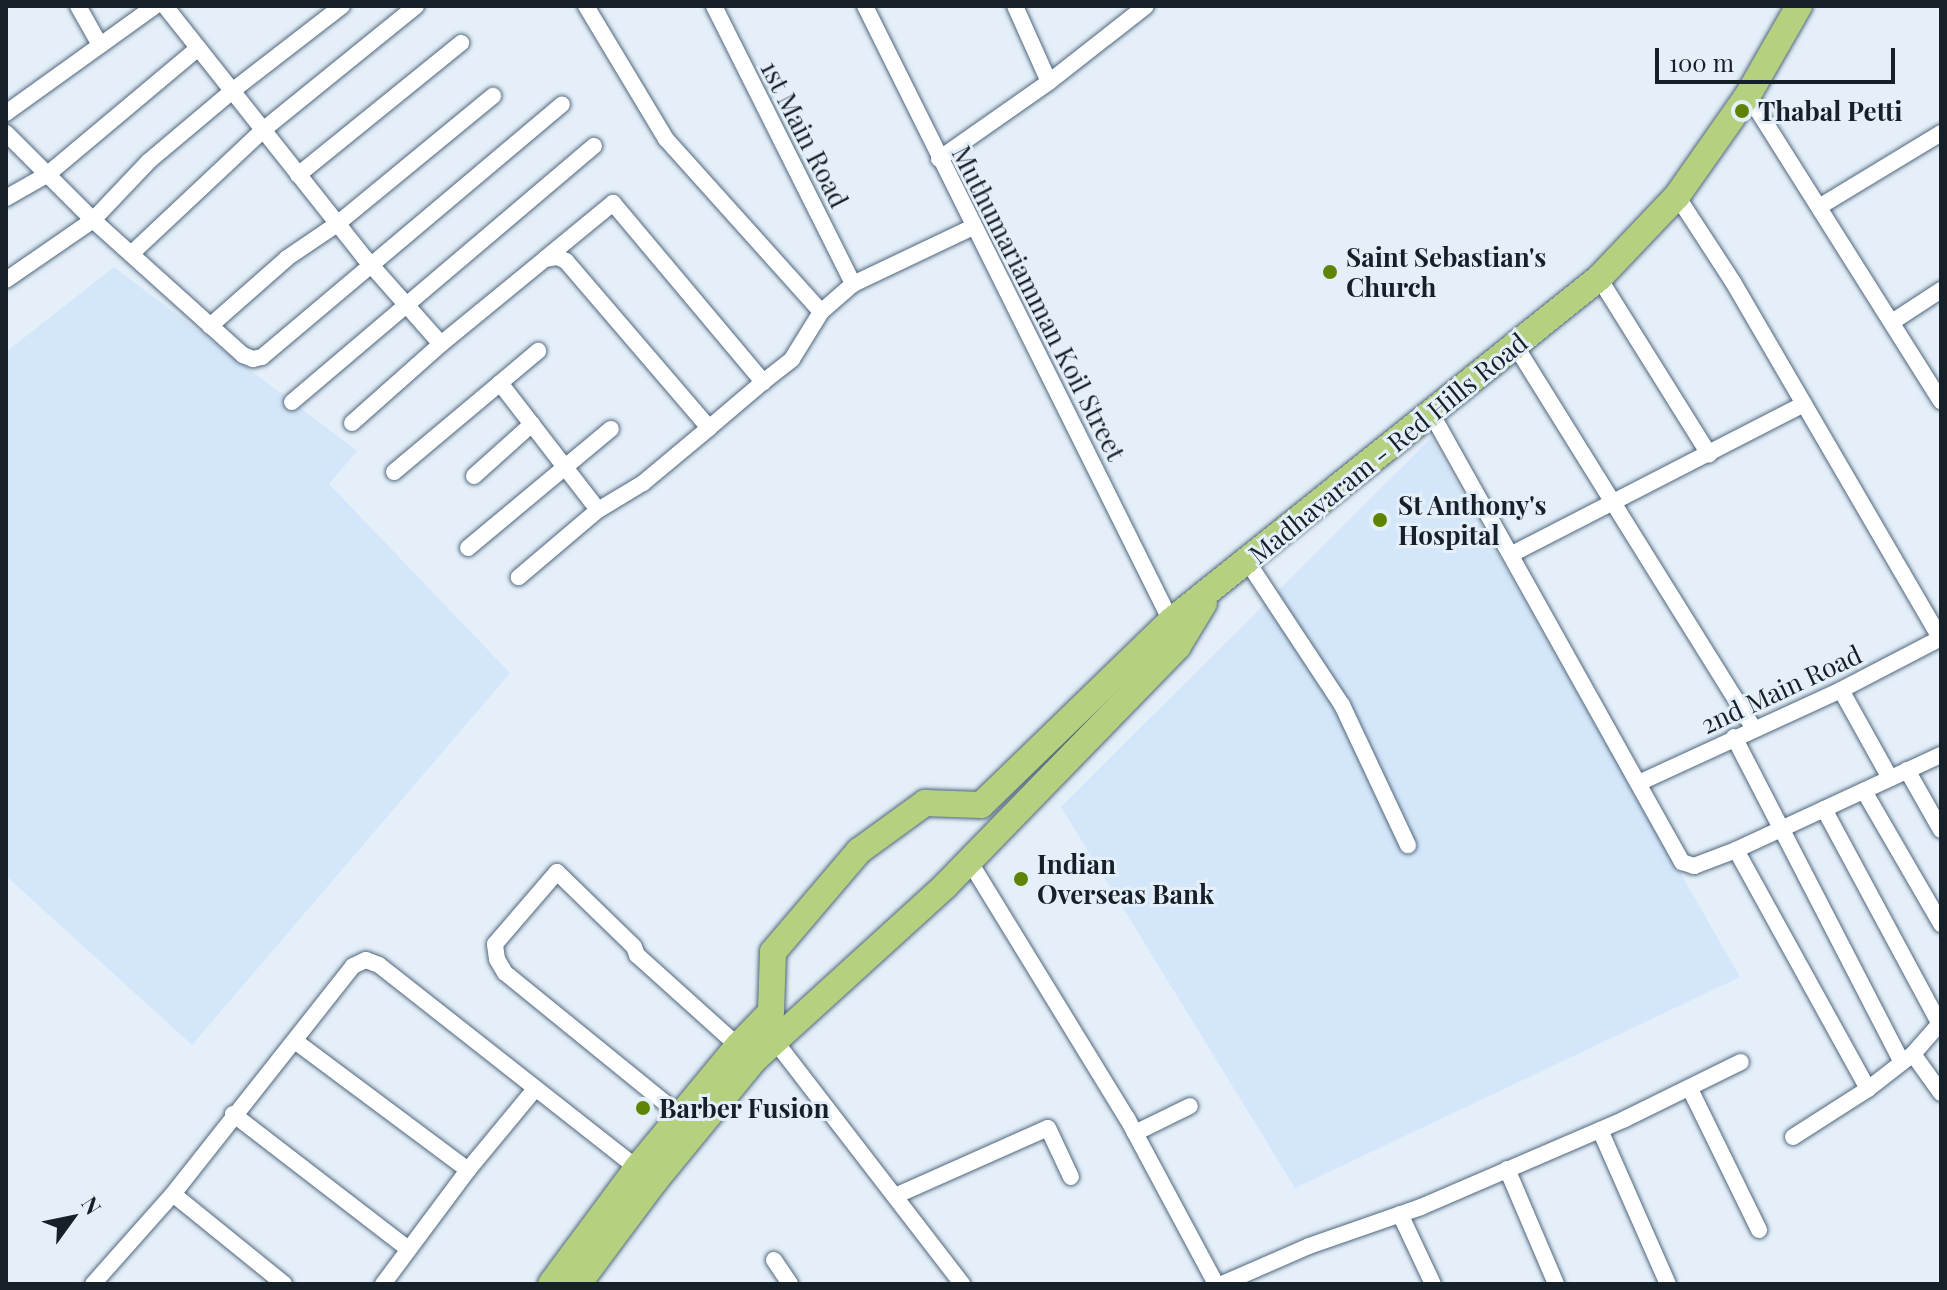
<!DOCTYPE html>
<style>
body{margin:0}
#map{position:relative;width:1947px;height:1290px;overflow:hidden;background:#e4eff9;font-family:"Playfair Display",serif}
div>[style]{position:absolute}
.built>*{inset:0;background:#d4e7fa}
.roads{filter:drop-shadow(0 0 2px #50677d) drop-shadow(0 0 2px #50677d)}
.minor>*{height:16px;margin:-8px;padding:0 8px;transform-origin:8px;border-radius:8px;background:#fff}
.primary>*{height:26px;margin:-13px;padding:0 13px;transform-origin:13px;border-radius:13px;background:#b5d07e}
.dots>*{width:22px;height:22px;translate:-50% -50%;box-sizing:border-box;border:4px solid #e4eff9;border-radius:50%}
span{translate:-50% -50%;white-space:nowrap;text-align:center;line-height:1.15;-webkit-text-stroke:6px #e4eff9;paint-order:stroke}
.poi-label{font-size:26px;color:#162029;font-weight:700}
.left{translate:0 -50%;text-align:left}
.street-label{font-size:26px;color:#162029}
.frame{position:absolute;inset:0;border:8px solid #162029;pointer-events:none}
.north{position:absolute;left:32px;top:1178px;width:80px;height:80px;-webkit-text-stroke:6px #e4eff9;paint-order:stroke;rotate:57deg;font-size:22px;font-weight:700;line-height:32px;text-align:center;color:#162029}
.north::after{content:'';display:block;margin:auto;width:28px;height:36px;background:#162029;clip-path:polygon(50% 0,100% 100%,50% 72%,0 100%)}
.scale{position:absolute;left:1655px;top:48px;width:240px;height:36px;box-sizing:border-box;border:4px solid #162029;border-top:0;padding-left:10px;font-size:24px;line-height:28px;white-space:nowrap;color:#162029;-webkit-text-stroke:6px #e4eff9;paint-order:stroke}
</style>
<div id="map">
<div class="built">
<i style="clip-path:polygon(114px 267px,357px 451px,329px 484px,510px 673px,192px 1045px,6px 876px,6px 352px)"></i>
<i style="clip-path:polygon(1431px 438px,1740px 977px,1295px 1188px,1061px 807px)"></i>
</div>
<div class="roads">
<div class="minor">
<i style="left:78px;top:6px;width:45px;rotate:60.6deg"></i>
<i style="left:165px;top:6px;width:320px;rotate:51.6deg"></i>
<i style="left:364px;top:257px;width:116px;rotate:48.5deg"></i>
<i style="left:441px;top:344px;width:119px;rotate:138.4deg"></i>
<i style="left:586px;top:6px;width:155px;rotate:59deg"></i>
<i style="left:666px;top:139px;width:232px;rotate:48.1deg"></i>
<i style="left:821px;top:312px;width:43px;rotate:-41.2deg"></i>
<i style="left:853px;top:284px;width:133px;rotate:-25.4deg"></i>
<i style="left:714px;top:6px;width:311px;rotate:63.4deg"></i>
<i style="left:865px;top:6px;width:687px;rotate:63.55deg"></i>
<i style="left:1015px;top:6px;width:83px;rotate:65.9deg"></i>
<i style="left:1049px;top:82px;width:123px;rotate:-38.1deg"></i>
<i style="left:1748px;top:95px;width:362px;rotate:57.8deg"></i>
<i style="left:6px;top:113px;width:183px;rotate:-35.7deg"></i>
<i style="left:6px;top:133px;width:123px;rotate:45deg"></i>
<i style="left:93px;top:220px;width:202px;rotate:42deg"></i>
<i style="left:243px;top:355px;width:11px;rotate:22deg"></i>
<i style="left:253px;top:359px;width:9px;rotate:-13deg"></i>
<i style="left:262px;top:357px;width:392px;rotate:-40.1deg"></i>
<i style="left:939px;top:159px;width:134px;rotate:-35deg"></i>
<i style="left:298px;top:175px;width:210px;rotate:-39deg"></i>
<i style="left:1677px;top:196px;width:103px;rotate:56.9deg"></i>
<i style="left:1733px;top:282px;width:413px;rotate:59.8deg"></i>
<i style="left:6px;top:198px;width:48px;rotate:-29.7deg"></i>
<i style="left:48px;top:174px;width:196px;rotate:-40deg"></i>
<i style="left:1819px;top:207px;width:143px;rotate:-31.2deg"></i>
<i style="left:131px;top:254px;width:181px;rotate:-43.2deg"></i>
<i style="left:263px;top:130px;width:197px;rotate:-39deg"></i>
<i style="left:546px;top:258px;width:87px;rotate:-39.4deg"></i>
<i style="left:613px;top:203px;width:234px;rotate:50deg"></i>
<i style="left:763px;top:382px;width:71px;rotate:139.6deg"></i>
<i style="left:1599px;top:278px;width:208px;rotate:58deg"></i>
<i style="left:6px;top:280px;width:106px;rotate:-34.6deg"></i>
<i style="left:93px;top:220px;width:81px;rotate:-46.5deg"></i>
<i style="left:149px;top:161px;width:109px;rotate:-40.1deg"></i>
<i style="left:232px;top:91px;width:139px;rotate:-37.7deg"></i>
<i style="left:1892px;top:322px;width:59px;rotate:-33.1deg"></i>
<i style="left:210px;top:326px;width:103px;rotate:-41.4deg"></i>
<i style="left:287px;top:258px;width:60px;rotate:-34.2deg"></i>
<i style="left:337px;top:224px;width:202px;rotate:-39.4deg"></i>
<i style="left:441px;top:344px;width:134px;rotate:-39.3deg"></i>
<i style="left:545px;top:259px;width:13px;rotate:-9deg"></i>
<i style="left:558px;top:257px;width:9px;rotate:27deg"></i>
<i style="left:566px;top:261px;width:220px;rotate:49.4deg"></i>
<i style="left:709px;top:428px;width:86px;rotate:140.2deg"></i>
<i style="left:643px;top:483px;width:52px;rotate:149deg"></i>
<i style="left:1515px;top:345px;width:451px;rotate:58.1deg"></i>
<i style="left:763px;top:382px;width:37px;rotate:-38deg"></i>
<i style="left:792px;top:359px;width:55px;rotate:-58.3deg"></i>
<i style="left:500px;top:383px;width:50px;rotate:-40.1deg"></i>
<i style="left:292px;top:402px;width:396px;rotate:-40.3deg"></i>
<i style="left:1430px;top:411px;width:517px;rotate:60.81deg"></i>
<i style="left:1682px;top:862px;width:13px;rotate:18deg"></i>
<i style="left:1694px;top:866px;width:45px;rotate:-20.9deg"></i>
<i style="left:394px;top:472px;width:138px;rotate:-40deg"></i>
<i style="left:500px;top:383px;width:160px;rotate:52.3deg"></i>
<i style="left:598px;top:510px;width:104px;rotate:139.7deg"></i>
<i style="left:474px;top:476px;width:78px;rotate:-41.9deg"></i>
<i style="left:468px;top:548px;width:186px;rotate:-39.8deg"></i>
<i style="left:1512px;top:554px;width:328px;rotate:-27.2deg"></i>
<i style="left:1247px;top:561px;width:173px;rotate:56.6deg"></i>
<i style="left:1342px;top:705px;width:155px;rotate:64.8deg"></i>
<i style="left:1841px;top:690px;width:101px;rotate:60.9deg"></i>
<i style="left:1734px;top:737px;width:366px;rotate:62.7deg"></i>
<i style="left:1907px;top:770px;width:69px;rotate:60.5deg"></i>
<i style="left:1641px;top:782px;width:220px;rotate:-24.7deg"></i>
<i style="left:1841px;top:690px;width:113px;rotate:-27.5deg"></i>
<i style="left:1864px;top:791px;width:154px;rotate:59.9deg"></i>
<i style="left:1824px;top:809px;width:243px;rotate:61.7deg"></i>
<i style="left:968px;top:859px;width:304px;rotate:58.5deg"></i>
<i style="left:1127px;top:1118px;width:188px;rotate:61.8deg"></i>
<i style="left:295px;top:1041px;width:216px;rotate:36.7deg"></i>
<i style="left:775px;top:1041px;width:307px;rotate:52.4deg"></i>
<i style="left:1913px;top:1054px;width:48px;rotate:54.3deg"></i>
<i style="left:1690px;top:1089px;width:157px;rotate:63.9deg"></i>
<i style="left:1868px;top:1089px;width:273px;rotate:-118.9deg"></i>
<i style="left:1736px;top:850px;width:226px;rotate:-24.9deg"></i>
<i style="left:233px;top:1114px;width:221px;rotate:37.6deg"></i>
<i style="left:680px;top:1115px;width:225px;rotate:-140.9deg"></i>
<i style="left:505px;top:973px;width:16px;rotate:-120deg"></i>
<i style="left:497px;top:959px;width:15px;rotate:-98deg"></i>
<i style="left:495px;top:944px;width:95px;rotate:-49.3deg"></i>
<i style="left:557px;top:872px;width:107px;rotate:44.2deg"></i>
<i style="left:634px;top:947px;width:9px;rotate:69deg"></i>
<i style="left:637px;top:955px;width:136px;rotate:42deg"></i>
<i style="left:1600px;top:1130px;width:168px;rotate:66.2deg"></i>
<i style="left:1135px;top:1133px;width:61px;rotate:-26.1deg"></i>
<i style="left:1793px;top:1137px;width:89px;rotate:-32.6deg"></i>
<i style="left:1868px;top:1089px;width:57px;rotate:-37.9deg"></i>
<i style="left:1913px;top:1054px;width:43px;rotate:-48.8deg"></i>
<i style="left:1507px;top:1169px;width:125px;rotate:66.9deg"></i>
<i style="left:173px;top:1194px;width:143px;rotate:39deg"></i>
<i style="left:895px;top:1196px;width:167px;rotate:-24deg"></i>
<i style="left:1048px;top:1128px;width:54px;rotate:64.9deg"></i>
<i style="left:1400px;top:1214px;width:77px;rotate:64.8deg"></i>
<i style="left:774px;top:1260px;width:29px;rotate:56deg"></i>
<i style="left:93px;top:1284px;width:120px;rotate:-48.4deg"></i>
<i style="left:173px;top:1194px;width:290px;rotate:-51.7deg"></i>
<i style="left:353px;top:966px;width:14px;rotate:-25deg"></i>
<i style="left:366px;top:960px;width:14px;rotate:21deg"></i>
<i style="left:379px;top:965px;width:328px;rotate:38.2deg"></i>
<i style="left:383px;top:1284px;width:142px;rotate:-53.3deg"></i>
<i style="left:468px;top:1170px;width:105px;rotate:-50.4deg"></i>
<i style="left:1222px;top:1284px;width:95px;rotate:-23.6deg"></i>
<i style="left:1309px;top:1246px;width:119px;rotate:-19.2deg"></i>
<i style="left:1421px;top:1207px;width:222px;rotate:-23.3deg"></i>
<i style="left:1625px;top:1119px;width:129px;rotate:-26.2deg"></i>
</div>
<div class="primary">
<i style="left:551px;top:1284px;width:144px;rotate:-53.4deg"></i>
<i style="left:637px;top:1168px;width:158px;rotate:-50.4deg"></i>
<i style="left:738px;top:1046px;width:47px;rotate:-45.9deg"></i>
<i style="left:771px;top:1012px;width:60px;rotate:-88.1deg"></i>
<i style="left:773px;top:952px;width:133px;rotate:-49.6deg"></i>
<i style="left:859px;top:851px;width:82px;rotate:-36deg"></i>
<i style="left:925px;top:803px;width:56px;rotate:2deg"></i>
<i style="left:981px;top:805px;width:264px;rotate:-44.1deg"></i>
<i style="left:1171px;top:621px;width:548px;rotate:-38.71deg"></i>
<i style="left:1599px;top:278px;width:113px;rotate:-46.4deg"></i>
<i style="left:1677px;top:196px;width:123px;rotate:-54.9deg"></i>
<i style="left:1748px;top:95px;width:103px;rotate:-60.2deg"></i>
<i style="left:578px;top:1284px;width:127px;rotate:-53.3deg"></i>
<i style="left:654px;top:1182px;width:158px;rotate:-50.7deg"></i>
<i style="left:754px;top:1060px;width:258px;rotate:-42.3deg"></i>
<i style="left:945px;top:886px;width:334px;rotate:-45.8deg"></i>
<i style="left:1178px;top:646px;width:50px;rotate:-58.8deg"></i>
</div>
</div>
<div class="dots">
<i style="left:1742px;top:111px;background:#5f8403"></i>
<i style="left:1330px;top:272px;background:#5f8403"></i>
<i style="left:1380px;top:520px;background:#5f8403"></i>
<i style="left:1021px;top:879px;background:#5f8403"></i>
<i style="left:643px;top:1108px;background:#5f8403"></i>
</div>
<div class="poi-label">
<span class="left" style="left:1758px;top:111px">Thabal Petti</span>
<span class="left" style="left:1346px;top:272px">Saint Sebastian's<br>Church</span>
<span class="left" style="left:1398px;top:520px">St Anthony's<br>Hospital</span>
<span class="left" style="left:1037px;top:879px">Indian<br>Overseas Bank</span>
<span class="left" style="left:659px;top:1108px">Barber Fusion</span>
</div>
<div class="street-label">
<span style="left:805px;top:134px;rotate:63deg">1st Main Road</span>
<span style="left:1039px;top:303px;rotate:63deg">Muthumariamman Koil Street</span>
<span style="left:1388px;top:448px;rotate:-39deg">Madhavaram - Red Hills Road</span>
<span style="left:1781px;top:689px;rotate:-25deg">2nd Main Road</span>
</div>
<div class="frame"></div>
<div class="north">N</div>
<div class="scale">100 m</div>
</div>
